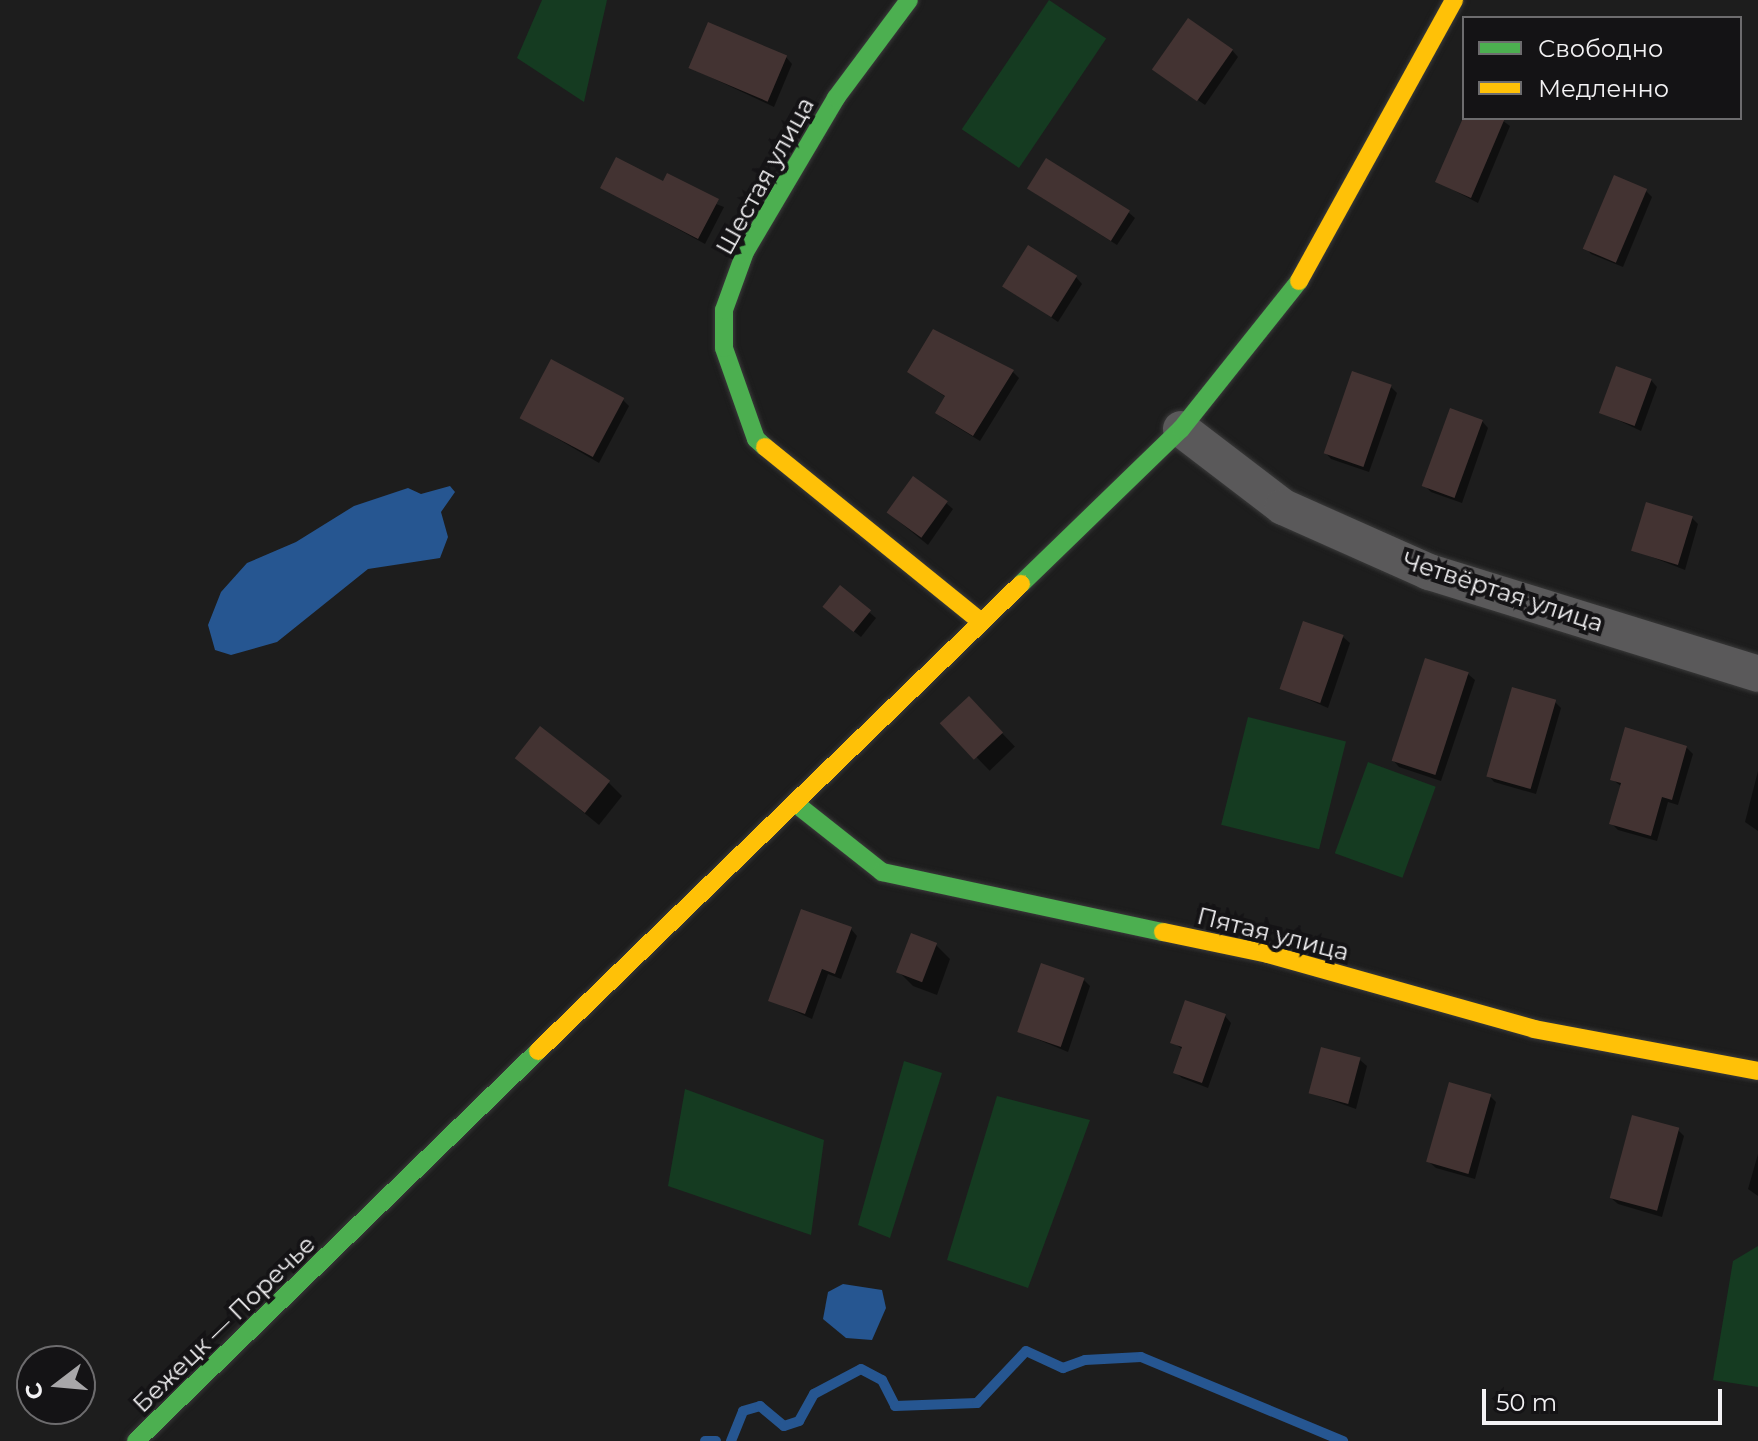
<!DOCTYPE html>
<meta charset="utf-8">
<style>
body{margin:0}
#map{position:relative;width:1758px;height:1441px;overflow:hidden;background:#1d1d1d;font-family:Montserrat,sans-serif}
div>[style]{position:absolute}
.green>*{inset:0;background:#153b21;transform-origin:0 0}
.water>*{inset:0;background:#265691}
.shadow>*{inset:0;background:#0007;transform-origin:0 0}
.stream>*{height:10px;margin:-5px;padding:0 5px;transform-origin:5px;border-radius:5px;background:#265691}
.building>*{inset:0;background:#433332;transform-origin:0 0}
.roads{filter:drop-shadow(0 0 2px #3a3a3a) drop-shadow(0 0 2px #3a3a3a)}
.street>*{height:36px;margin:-18px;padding:0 18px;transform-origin:18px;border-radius:18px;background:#5a595a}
.fast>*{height:18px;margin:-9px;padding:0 9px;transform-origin:9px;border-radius:9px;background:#4caf50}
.slow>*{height:18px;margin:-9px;padding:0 9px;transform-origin:9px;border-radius:9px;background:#ffc107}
span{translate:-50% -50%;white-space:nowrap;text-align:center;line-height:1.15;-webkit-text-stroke:8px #141315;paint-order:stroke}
.street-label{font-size:24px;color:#f3f2f4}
.legend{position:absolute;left:1462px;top:16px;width:280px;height:104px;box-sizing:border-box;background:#141315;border:2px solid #6d6c6e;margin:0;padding:10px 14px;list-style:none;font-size:24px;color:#f3f2f4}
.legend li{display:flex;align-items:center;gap:16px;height:40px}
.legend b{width:40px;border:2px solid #6d6c6e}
.north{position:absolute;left:16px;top:1345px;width:80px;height:80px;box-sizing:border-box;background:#141315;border:2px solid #6d6c6e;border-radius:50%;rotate:254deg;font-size:22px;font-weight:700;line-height:32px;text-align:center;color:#f3f2f4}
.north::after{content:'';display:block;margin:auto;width:28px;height:36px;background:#a8a7a9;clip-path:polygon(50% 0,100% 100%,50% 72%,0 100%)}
.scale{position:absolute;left:1482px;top:1389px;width:240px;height:36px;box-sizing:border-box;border:4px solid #f3f2f4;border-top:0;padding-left:10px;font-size:24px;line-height:28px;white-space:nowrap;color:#f3f2f4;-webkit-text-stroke:6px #141315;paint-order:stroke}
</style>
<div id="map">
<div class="green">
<i style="clip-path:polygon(542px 0,607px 0,584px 102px,517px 58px)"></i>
<i style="left:1049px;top:0;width:69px;height:156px;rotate:34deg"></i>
<i style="left:1248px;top:717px;width:101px;height:111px;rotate:14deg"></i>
<i style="left:1368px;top:762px;width:72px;height:97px;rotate:20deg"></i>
<i style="clip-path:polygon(904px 1061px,942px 1073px,890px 1238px,858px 1225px)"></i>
<i style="clip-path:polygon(685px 1089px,824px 1140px,811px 1235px,668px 1186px)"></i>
<i style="clip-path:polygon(997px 1096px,1090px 1120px,1028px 1288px,947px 1260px)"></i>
<i style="clip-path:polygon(1758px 1246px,1758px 1387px,1713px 1380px,1733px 1261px)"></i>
</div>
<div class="water">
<i style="clip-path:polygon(450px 486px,455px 492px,441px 512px,448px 537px,440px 558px,368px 569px,277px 642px,231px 655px,215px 650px,208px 625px,221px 592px,247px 563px,296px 542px,354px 506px,408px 488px,421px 494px)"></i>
<i style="clip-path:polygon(843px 1284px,882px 1290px,886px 1308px,872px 1340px,846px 1338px,823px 1319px,828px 1292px)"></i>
</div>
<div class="shadow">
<i style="clip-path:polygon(1232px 50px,1238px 57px,1205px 105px,1155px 70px)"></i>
<i style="clip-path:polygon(786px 57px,792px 64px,774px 107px,691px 68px)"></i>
<i style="clip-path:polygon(1465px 118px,1499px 118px,1510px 126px,1478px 203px,1438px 182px)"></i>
<i style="clip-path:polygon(664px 184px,724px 207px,705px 244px,603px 188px)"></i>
<i style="clip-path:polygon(1646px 191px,1652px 197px,1623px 267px,1591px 254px,1585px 247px)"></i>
<i style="clip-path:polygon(1036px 194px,1128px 212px,1135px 218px,1117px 245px)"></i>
<i style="clip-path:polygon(1076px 277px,1082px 284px,1058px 322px,1005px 286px)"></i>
<i style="clip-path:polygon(909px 372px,1013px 372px,1019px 378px,980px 441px,944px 419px,938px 412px,947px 398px)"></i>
<i style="clip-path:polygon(1651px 380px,1657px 387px,1641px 431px,1601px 412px)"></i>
<i style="clip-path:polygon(1391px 387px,1397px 393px,1369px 472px,1331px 459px,1325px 452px)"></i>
<i style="clip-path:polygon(623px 400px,629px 406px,599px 463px,522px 418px)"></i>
<i style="clip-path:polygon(1482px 421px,1488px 428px,1462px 503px,1431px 492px,1425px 486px)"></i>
<i style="clip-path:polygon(946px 503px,953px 509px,928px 545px,896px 519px)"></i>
<i style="clip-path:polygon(1692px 518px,1698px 524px,1685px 570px,1634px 550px)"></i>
<i style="clip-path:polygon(869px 612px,876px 618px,861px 637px,831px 613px)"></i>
<i style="clip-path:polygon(1343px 637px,1350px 643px,1328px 708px,1282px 688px)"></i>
<i style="clip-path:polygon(1468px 674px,1475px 680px,1441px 781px,1399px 767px,1393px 760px)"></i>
<i style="left:969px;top:699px;width:66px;height:35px;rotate:46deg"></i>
<i style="clip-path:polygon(1555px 702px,1561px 708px,1536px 794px,1494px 782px,1488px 775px)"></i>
<i style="clip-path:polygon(1686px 747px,1693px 754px,1678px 805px,1668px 802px,1657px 841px,1618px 830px,1611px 823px,1622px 787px,1612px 779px)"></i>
<i style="clip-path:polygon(517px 758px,608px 782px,622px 796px,599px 825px)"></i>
<i style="clip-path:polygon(1758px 771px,1758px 831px,1745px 822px)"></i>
<i style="clip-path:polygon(851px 929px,857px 936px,841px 979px,828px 974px,812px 1019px,770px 1000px)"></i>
<i style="clip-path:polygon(936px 945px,950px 959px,937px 995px,913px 986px,899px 972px)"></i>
<i style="clip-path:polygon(1084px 980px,1090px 986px,1068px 1052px,1020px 1032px)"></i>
<i style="clip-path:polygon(1225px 1016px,1231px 1023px,1208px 1088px,1182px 1078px,1175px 1072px,1183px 1050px,1173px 1042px)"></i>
<i style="clip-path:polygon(1360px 1060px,1367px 1066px,1356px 1109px,1311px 1093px)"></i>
<i style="clip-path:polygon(1490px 1096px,1496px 1102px,1475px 1179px,1436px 1168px,1429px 1162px)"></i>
<i style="clip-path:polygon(1678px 1130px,1684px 1136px,1662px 1217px,1618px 1204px,1611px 1198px)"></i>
<i style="clip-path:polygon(1758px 1154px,1758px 1196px,1748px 1189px)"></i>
</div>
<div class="stream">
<i style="left:705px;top:1441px;width:11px"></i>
<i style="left:731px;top:1441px;width:32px;rotate:-68deg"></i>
<i style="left:743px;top:1411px;width:18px;rotate:-16deg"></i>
<i style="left:760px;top:1406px;width:31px;rotate:40deg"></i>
<i style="left:784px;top:1426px;width:16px;rotate:-18deg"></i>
<i style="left:799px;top:1421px;width:31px;rotate:-61deg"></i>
<i style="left:814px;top:1394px;width:53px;rotate:-28deg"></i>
<i style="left:861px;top:1369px;width:24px;rotate:28deg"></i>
<i style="left:882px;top:1380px;width:29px;rotate:63deg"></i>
<i style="left:895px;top:1406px;width:82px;rotate:-2.1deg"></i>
<i style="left:977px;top:1403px;width:71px;rotate:-46.7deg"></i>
<i style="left:1026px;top:1351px;width:41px;rotate:24.7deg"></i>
<i style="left:1063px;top:1368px;width:23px;rotate:-20deg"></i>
<i style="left:1085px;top:1360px;width:56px;rotate:-3.1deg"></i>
<i style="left:1141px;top:1357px;width:219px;rotate:22.6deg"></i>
</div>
<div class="building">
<i style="left:1188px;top:18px;width:55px;height:63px;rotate:35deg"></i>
<i style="left:708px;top:22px;width:86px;height:50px;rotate:23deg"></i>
<i style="clip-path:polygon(1463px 118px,1505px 118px,1471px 198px,1435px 182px)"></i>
<i style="clip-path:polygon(616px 157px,663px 181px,667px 173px,719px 199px,698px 239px,600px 188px)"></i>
<i style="left:1046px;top:158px;width:99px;height:36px;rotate:32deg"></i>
<i style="left:1614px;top:175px;width:36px;height:80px;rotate:23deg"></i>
<i style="left:1028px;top:245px;width:58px;height:49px;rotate:32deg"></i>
<i style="clip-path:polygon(933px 329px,1014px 370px,973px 436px,935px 413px,945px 396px,907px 372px)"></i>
<i style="left:551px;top:359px;width:83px;height:67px;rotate:28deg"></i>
<i style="left:1616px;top:366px;width:38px;height:50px;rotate:20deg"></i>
<i style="left:1352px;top:371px;width:42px;height:87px;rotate:19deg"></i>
<i style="left:1450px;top:408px;width:35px;height:83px;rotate:20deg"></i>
<i style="left:913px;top:476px;width:43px;height:45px;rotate:36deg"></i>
<i style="left:1646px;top:502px;width:49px;height:51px;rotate:17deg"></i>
<i style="left:840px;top:585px;width:40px;height:28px;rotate:39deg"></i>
<i style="left:1303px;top:621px;width:43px;height:72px;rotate:19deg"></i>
<i style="left:1425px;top:658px;width:46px;height:108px;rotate:18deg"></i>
<i style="left:1512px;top:687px;width:46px;height:93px;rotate:16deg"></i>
<i style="left:969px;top:696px;width:50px;height:40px;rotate:47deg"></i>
<i style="left:540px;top:726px;width:89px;height:41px;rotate:38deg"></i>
<i style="clip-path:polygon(1625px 727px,1687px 746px,1672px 800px,1662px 797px,1651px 836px,1609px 824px,1621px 783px,1610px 780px)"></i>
<i style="clip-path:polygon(801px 909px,852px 927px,835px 974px,822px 969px,805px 1014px,768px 1001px)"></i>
<i style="left:911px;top:933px;width:28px;height:42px;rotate:21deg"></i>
<i style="left:1041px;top:963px;width:46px;height:73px;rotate:19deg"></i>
<i style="clip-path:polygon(1185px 1000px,1226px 1014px,1202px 1083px,1173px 1073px,1182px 1047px,1170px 1043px)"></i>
<i style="left:1321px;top:1047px;width:41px;height:48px;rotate:15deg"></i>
<i style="left:1449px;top:1082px;width:44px;height:83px;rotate:16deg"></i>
<i style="left:1632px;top:1115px;width:49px;height:86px;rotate:15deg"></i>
</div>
<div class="roads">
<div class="street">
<i style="left:1181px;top:429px;width:128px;rotate:37.4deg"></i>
<i style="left:1283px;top:507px;width:160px;rotate:24deg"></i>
<i style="left:1429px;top:572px;width:344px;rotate:17.2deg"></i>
</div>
<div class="fast">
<i style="left:765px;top:447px;width:12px;rotate:-138deg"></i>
<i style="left:756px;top:439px;width:96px;rotate:-109.4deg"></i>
<i style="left:724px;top:348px;width:38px;rotate:-90deg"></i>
<i style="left:724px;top:310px;width:62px;rotate:-70.1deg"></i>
<i style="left:745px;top:252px;width:179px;rotate:-59.4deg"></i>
<i style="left:836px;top:98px;width:122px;rotate:-53.3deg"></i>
<i style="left:1021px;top:584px;width:223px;rotate:-44.1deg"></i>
<i style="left:1181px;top:429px;width:189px;rotate:-51.4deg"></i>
<i style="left:796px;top:804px;width:110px;rotate:38.3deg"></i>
<i style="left:882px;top:872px;width:287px;rotate:12.1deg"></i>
<i style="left:136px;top:1441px;width:560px;rotate:-44.13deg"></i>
</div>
<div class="slow">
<i style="left:1299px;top:281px;width:321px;rotate:-61.1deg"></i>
<i style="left:765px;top:447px;width:278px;rotate:39deg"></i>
<i style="left:1163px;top:932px;width:107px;rotate:11.8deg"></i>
<i style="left:1268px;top:954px;width:276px;rotate:15.7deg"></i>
<i style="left:1534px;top:1029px;width:228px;rotate:10.6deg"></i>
<i style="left:538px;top:1051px;width:672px;rotate:-44.04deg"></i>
</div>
</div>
<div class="street-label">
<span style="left:765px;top:176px;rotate:-61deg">Шестая улица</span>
<span style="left:1503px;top:592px;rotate:18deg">Четвёртая улица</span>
<span style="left:1273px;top:934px;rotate:14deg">Пятая улица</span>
<span style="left:224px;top:1324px;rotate:-44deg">Бежецк — Поречье</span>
</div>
<ul class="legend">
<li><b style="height:10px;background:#4caf50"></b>Свободно</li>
<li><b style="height:10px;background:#ffc107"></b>Медленно</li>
</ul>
<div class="north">С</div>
<div class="scale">50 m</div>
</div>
